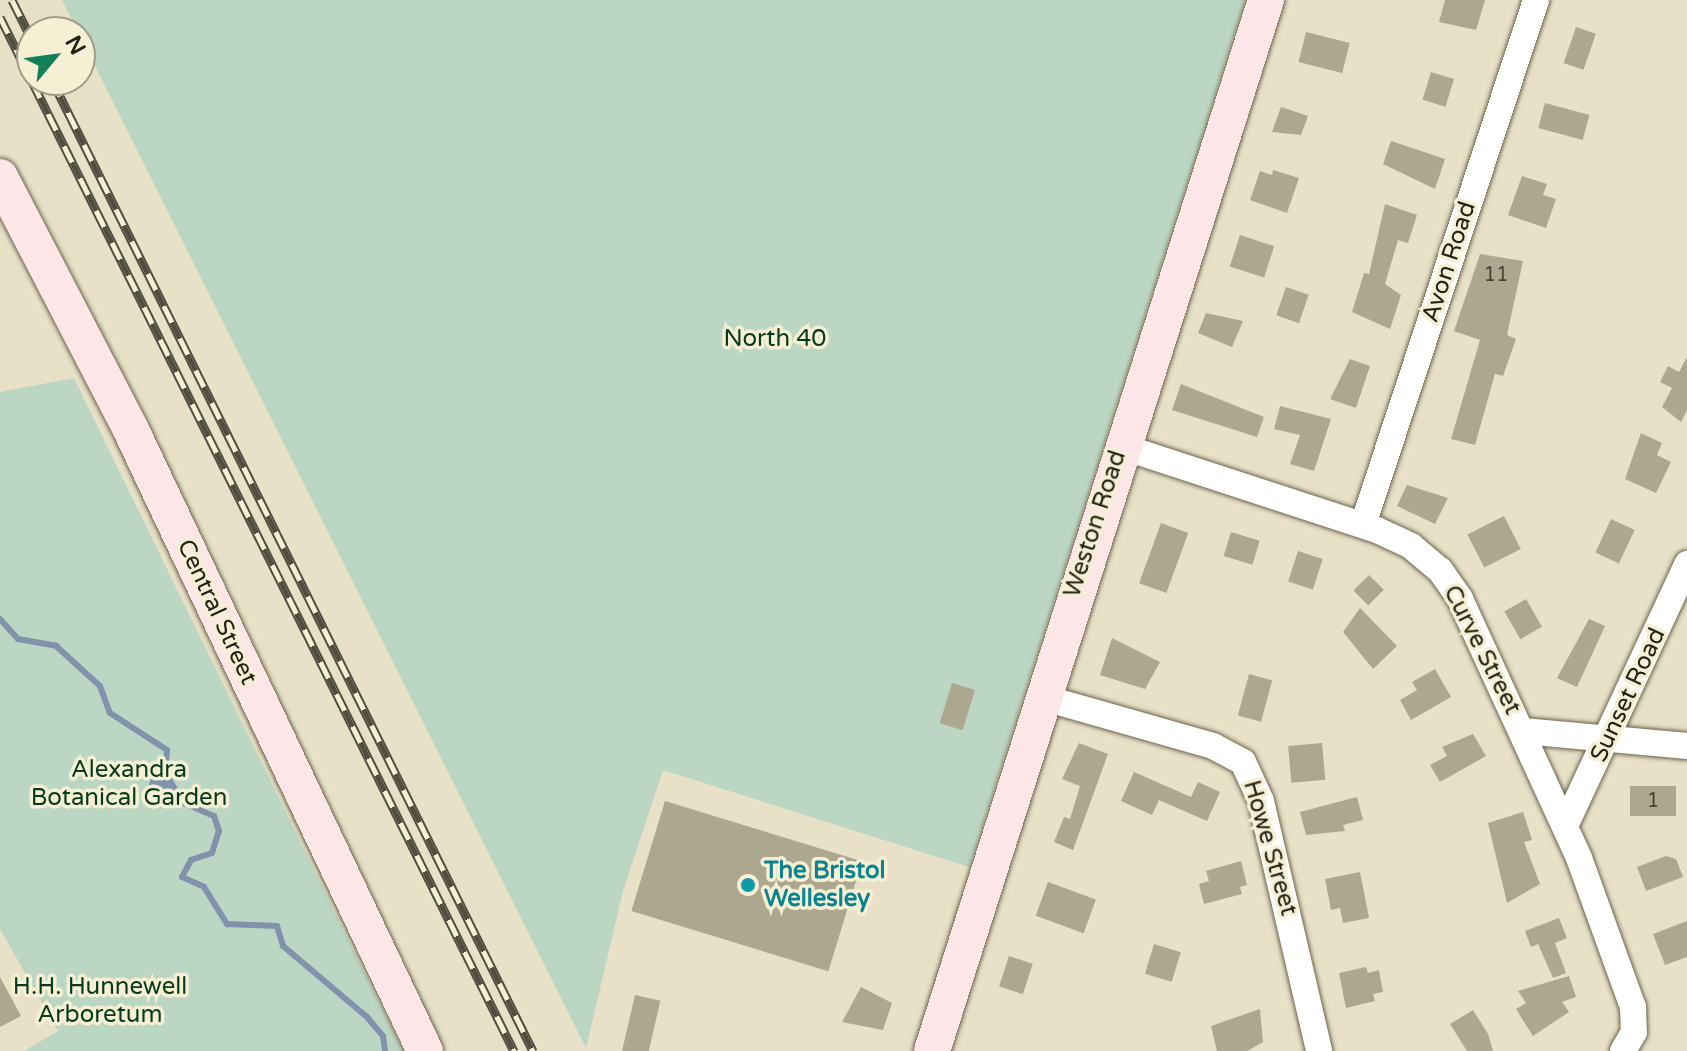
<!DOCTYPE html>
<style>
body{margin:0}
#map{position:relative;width:1687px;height:1051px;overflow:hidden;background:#e8e1c7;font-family:"Varela Round",sans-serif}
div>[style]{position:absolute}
.green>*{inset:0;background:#bbd7c3}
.water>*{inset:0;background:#8392ac}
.stream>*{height:6px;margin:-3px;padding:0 3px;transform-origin:3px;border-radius:3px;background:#8392ac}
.building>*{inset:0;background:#aea78f;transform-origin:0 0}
.roads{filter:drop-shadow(0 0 2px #6a644d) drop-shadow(0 0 2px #6a644d)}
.minor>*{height:26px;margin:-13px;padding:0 13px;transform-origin:13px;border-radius:13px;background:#fff}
.secondary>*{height:36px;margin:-18px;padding:0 18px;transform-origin:18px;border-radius:18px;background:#fce6e8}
.rail>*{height:9px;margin-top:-4.5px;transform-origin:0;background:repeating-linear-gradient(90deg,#f5efd4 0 18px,#514e40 0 36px);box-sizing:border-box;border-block:2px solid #514e40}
.dots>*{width:22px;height:22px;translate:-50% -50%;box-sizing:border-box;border:4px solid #f5efd4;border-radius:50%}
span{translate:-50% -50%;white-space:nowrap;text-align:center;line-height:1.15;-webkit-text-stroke:7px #f5efd4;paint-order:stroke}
.number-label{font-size:20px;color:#464336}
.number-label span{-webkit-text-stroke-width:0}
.street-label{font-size:24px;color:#242218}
.park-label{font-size:24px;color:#063a1e}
.culture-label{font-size:24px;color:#0d838f;font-weight:700}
.left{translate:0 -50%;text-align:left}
.north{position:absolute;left:16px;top:16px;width:80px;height:80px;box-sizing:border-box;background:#f5efd4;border:2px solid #a19d89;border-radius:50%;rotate:61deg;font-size:22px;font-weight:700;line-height:32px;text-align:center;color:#242218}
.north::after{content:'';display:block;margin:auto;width:28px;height:36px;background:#157f5b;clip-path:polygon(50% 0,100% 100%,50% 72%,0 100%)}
</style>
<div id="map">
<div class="green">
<i style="clip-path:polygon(62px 0,1245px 0,969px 867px,663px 770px,623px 891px,586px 1048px)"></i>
<i style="clip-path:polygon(74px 378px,247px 733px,403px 1051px,24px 1051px,58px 1031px,0 929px,0 392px)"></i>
</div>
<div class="water">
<i style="clip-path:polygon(167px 770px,185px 800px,181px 805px,144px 797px,152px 776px)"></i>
</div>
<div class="stream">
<i style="left:0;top:619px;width:27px;rotate:48deg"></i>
<i style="left:18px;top:639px;width:39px;rotate:10deg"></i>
<i style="left:56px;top:646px;width:59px;rotate:42.3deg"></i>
<i style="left:100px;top:686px;width:29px;rotate:70deg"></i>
<i style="left:110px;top:713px;width:68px;rotate:33deg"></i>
<i style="left:167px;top:750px;width:28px;rotate:94deg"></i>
<i style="left:177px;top:800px;width:40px;rotate:23.4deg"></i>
<i style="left:214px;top:816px;width:16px;rotate:72deg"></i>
<i style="left:219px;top:831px;width:23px;rotate:108deg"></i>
<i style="left:212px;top:853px;width:22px;rotate:162deg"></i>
<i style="left:191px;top:860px;width:19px;rotate:118deg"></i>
<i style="left:182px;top:877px;width:24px;rotate:24deg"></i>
<i style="left:204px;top:887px;width:44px;rotate:58.1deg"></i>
<i style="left:227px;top:924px;width:50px;rotate:2.3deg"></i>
<i style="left:277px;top:926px;width:21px;rotate:73deg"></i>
<i style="left:283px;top:946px;width:110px;rotate:40.2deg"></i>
<i style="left:367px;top:1017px;width:25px;rotate:50deg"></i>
<i style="left:383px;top:1036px;width:15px;rotate:82deg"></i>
</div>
<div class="building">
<i style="clip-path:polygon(1445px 0,1485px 0,1476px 30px,1439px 22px)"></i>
<i style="left:1576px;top:27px;width:21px;height:38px;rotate:19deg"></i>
<i style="left:1306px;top:32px;width:45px;height:31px;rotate:14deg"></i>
<i style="left:1431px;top:72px;width:24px;height:29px;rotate:17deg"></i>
<i style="left:1545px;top:103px;width:46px;height:26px;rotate:15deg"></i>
<i style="clip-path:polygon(1281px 107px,1308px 116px,1301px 135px,1272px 132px)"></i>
<i style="clip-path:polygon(1391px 141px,1445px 159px,1435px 189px,1383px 164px)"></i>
<i style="clip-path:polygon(1273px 170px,1299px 178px,1287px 213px,1250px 200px,1260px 171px,1272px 175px)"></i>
<i style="clip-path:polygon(1522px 176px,1547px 184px,1543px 195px,1556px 199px,1546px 228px,1508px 215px)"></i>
<i style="clip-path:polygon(1385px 204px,1417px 215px,1408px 243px,1398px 240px,1385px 284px,1401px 295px,1390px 329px,1352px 312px,1364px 273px,1369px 274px)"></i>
<i style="left:1240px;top:235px;width:36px;height:33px;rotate:18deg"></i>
<i style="clip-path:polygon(1480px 254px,1523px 261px,1507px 335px,1516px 339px,1503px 376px,1495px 374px,1475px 445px,1451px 439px,1480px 340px,1454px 331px)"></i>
<i style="left:1286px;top:287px;width:24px;height:30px;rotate:19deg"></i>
<i style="clip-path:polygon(1206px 313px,1243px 321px,1232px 347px,1198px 333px)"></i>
<i style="clip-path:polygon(1687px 357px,1687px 410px,1681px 422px,1662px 407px,1672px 388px,1660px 382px,1668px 366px,1679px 372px)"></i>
<i style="clip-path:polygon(1350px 359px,1370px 366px,1356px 408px,1330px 399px)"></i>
<i style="clip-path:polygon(1181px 384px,1264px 417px,1257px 437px,1172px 410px)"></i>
<i style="clip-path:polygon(1280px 406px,1331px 419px,1314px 471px,1290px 464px,1300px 435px,1274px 429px)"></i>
<i style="clip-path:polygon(1641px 433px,1662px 443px,1657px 455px,1671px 462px,1656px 493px,1625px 479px)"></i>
<i style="clip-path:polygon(1407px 485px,1448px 498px,1435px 524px,1397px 506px)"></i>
<i style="left:1504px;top:516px;width:37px;height:41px;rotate:63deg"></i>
<i style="left:1611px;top:519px;width:26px;height:37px;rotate:25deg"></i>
<i style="left:1161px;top:523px;width:29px;height:64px;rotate:20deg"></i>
<i style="left:1231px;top:532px;width:30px;height:25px;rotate:17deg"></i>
<i style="left:1298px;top:551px;width:26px;height:32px;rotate:18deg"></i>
<i style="left:1369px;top:575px;width:21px;height:22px;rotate:45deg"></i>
<i style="left:1526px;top:599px;width:32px;height:25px;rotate:60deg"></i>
<i style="clip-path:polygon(1360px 608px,1397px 646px,1373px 669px,1343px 632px)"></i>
<i style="clip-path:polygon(1589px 619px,1605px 626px,1577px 687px,1557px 678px)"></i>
<i style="clip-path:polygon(1112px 638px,1160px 662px,1145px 689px,1100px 675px)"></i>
<i style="clip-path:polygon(1435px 669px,1451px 697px,1411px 720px,1400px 700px,1417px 690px,1412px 682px)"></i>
<i style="left:1249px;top:674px;width:24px;height:43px;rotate:15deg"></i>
<i style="left:952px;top:683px;width:24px;height:42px;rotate:17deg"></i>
<i style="clip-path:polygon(1473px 734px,1486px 756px,1440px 782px,1430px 765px,1447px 756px,1442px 747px)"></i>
<i style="clip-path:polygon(1079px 743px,1108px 754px,1073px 850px,1054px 842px,1064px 817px,1070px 819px,1080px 786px,1062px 779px)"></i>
<i style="left:1322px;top:743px;width:37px;height:34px;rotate:85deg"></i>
<i style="clip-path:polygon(1134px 772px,1191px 797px,1198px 782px,1220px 792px,1207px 821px,1159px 800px,1152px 815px,1121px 801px)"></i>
<i style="left:1676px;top:786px;width:30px;height:46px;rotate:90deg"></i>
<i style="clip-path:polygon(1357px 797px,1363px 820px,1343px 825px,1345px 831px,1306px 835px,1300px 812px)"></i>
<i style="left:665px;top:801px;width:206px;height:115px;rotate:17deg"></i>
<i style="clip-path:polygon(1523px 812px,1532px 840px,1524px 842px,1540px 884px,1507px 903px,1488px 823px)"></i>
<i style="clip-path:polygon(1666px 856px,1676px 859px,1683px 877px,1646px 891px,1637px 867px)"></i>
<i style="clip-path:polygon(1241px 861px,1247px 885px,1240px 887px,1242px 894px,1204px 904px,1199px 884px,1209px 881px,1206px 871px)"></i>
<i style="clip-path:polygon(1360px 872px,1369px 918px,1343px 923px,1340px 908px,1331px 910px,1325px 879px)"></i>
<i style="left:1048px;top:882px;width:51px;height:36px;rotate:20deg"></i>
<i style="clip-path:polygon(1559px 918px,1567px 938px,1555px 943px,1566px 973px,1553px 978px,1538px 944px,1531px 947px,1525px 931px)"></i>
<i style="clip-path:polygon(1687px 921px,1687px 957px,1665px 965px,1653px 934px)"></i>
<i style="left:1154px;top:944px;width:28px;height:31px;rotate:17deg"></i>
<i style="left:1009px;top:956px;width:25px;height:32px;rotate:18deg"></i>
<i style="clip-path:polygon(1366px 967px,1368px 973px,1379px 970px,1383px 992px,1373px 994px,1375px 1001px,1346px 1008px,1339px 973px)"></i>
<i style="clip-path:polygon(1569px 976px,1576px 997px,1562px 1002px,1569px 1012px,1533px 1036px,1516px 1009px,1526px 1003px,1518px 991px)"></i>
<i style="clip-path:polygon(0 977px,21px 1016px,0 1027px)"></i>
<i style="clip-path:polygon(861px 987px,892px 1003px,883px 1030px,842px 1022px)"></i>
<i style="left:635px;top:995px;width:26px;height:57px;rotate:13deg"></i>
<i style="clip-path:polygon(1260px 1009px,1263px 1042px,1247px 1051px,1217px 1051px,1211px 1026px)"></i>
<i style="clip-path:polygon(1473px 1010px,1488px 1034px,1493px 1051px,1467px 1051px,1450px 1024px)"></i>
</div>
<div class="roads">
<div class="minor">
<i style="left:1120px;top:446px;width:270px;rotate:18.1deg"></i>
<i style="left:1377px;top:530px;width:38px;rotate:25deg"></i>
<i style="left:1411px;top:546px;width:38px;rotate:40deg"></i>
<i style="left:1440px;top:570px;width:35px;rotate:55deg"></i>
<i style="left:1460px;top:599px;width:285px;rotate:65.3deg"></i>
<i style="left:1579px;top:858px;width:158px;rotate:70.1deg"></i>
<i style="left:1633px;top:1007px;width:25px;rotate:88deg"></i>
<i style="left:1634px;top:1032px;width:22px;rotate:120deg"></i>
<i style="left:1363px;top:525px;width:553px;rotate:-71.76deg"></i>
<i style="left:1041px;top:697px;width:179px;rotate:15.9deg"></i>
<i style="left:1213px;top:746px;width:34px;rotate:28deg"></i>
<i style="left:1243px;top:762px;width:43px;rotate:65.2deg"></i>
<i style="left:1261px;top:801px;width:257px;rotate:76.9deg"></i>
<i style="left:1523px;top:731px;width:165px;rotate:5.2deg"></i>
<i style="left:1566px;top:824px;width:287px;rotate:-65deg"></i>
</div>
<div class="secondary">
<i style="left:0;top:177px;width:285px;rotate:62.6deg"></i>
<i style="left:131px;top:430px;width:687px;rotate:64.67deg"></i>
<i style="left:932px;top:1051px;width:1103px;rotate:-72.37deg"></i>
</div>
</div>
<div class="rail">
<i style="left:12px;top:0;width:45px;rotate:63.4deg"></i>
<i style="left:0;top:17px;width:1155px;rotate:63.57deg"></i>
<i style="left:52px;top:80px;width:1084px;rotate:63.65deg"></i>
</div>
<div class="dots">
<i style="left:748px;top:885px;background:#0f9aa8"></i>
</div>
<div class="number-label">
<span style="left:1496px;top:275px">11</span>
<span style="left:1653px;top:801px">1</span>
</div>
<div class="street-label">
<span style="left:1449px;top:262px;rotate:-72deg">Avon Road</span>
<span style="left:1095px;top:524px;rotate:-72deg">Weston Road</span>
<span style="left:217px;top:612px;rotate:65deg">Central Street</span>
<span style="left:1482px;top:650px;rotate:63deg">Curve Street</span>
<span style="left:1628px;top:695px;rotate:-65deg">Sunset Road</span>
<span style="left:1270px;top:848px;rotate:74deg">Howe Street</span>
</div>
<div class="park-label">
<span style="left:775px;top:339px">North 40</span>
<span style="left:129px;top:784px">Alexandra<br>Botanical Garden</span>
<span style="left:100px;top:1001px">H.H. Hunnewell<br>Arboretum</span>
</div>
<div class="culture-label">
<span class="left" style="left:764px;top:885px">The Bristol<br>Wellesley</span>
</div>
<div class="north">N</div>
</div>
